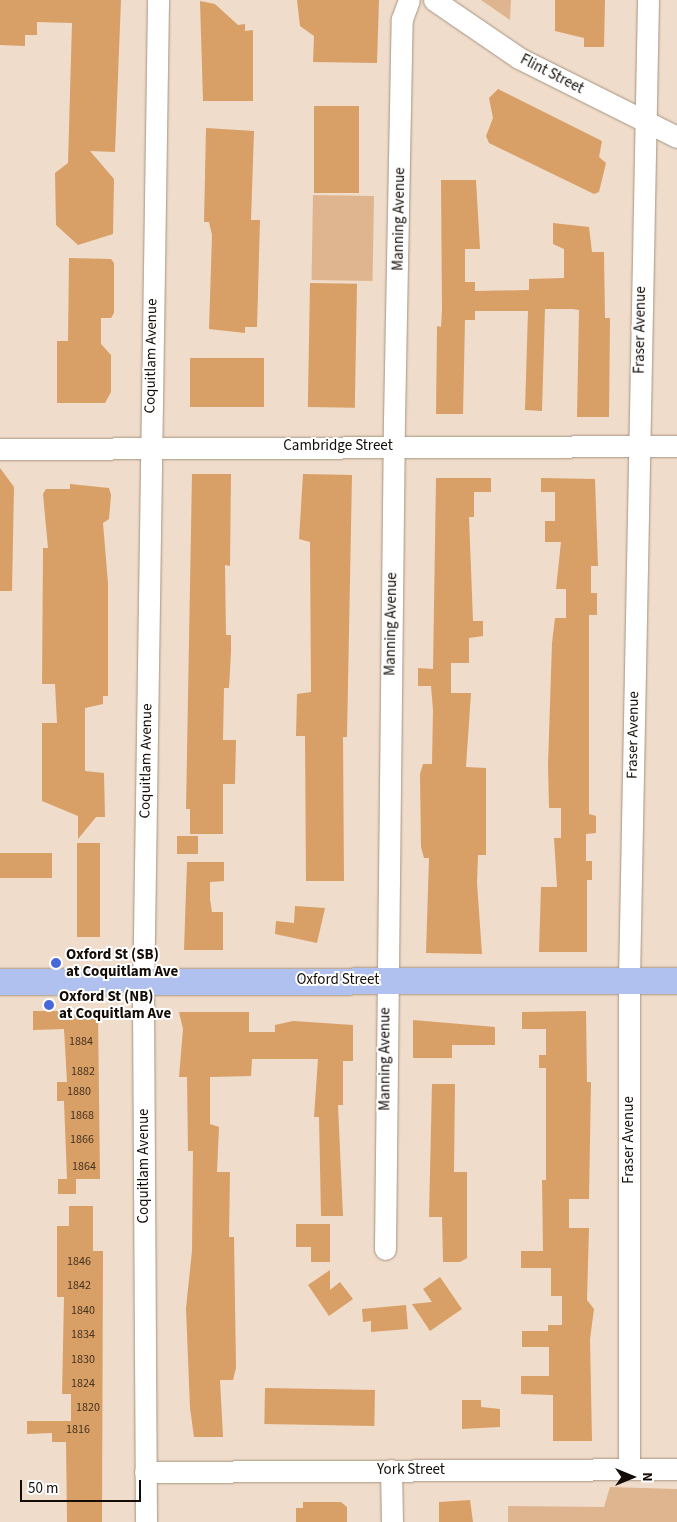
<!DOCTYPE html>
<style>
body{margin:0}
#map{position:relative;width:677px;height:1522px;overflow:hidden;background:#f0dcca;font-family:"Source Sans 3",sans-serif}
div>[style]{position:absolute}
.green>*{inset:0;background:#deb58e;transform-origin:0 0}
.building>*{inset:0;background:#d89f66;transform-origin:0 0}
.roads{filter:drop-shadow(0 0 1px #a59382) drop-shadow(0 0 1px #a59382)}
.minor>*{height:21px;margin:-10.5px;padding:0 10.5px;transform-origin:10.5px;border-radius:10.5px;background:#fff}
.major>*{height:26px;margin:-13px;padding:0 13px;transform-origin:13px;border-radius:13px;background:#b0c1f0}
.dots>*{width:14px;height:14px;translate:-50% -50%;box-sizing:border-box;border:2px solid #fff;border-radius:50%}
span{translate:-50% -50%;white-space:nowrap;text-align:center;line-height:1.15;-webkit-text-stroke:4px #fff;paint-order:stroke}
.number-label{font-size:12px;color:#45321f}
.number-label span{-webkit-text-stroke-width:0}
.street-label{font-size:15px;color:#140d07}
.poi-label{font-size:15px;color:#140d07;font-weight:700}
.left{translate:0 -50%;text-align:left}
.north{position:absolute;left:607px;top:1452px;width:50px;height:50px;-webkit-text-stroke:4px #fff;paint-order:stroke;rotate:90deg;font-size:14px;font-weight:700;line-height:20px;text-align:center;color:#140d07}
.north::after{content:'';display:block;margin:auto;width:18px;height:22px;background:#140d07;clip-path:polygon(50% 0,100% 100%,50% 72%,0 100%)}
.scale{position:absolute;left:20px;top:1480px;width:121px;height:22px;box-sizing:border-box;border:2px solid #140d07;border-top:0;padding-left:6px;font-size:15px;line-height:18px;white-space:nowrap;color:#140d07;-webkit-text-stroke:4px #fff;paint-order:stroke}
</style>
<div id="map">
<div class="green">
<i style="clip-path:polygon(481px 0,511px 0,510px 20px)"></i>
<i style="left:313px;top:195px;width:61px;height:85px;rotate:1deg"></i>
<i style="clip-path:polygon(610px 1487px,677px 1489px,677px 1522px,508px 1522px,508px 1506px,604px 1507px)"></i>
</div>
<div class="building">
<i style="clip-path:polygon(0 0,121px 0,115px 152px,90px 151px,114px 179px,113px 234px,78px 245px,56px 225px,55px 173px,68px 163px,72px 23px,37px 22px,37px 35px,25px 35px,25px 46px,0 45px)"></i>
<i style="clip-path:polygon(297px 0,379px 0,377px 63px,313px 62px,314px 36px,300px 26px)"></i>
<i style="clip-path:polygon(555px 0,605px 0,604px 47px,584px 47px,584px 38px,555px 31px)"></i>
<i style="clip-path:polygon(200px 1px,215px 4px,238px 25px,245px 24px,245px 31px,253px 30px,253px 101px,203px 101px)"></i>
<i style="clip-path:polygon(498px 89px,602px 141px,599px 157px,606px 163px,599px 192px,594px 194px,489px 143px,486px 136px,493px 118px,489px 98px)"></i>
<i style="left:314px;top:106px;width:45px;height:87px"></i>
<i style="clip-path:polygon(206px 128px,254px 131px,251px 220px,260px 220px,257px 327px,245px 327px,245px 333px,209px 329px,212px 235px,209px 222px,204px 222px)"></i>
<i style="clip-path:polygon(441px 180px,476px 180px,480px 249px,465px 249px,465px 282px,475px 282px,475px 291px,529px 290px,529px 279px,564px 278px,564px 249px,553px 244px,553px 223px,589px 227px,592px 252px,604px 252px,605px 318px,610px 318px,609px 417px,577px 417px,579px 310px,572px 309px,545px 309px,542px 411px,525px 410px,528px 311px,475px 311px,475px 320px,465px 320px,463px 414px,436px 414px,437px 326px,441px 327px,442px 310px)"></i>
<i style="clip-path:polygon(69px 258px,111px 259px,114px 263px,114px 313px,111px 318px,101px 318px,101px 344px,111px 355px,111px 392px,105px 403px,57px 403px,57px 341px,68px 341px)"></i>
<i style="left:310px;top:283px;width:47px;height:124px;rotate:1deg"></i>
<i style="left:190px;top:358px;width:74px;height:49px"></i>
<i style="clip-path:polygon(0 468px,14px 487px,12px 591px,0 591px)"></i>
<i style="clip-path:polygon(192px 474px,231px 474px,230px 566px,225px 565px,226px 635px,231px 635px,231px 652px,229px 688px,224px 688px,223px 740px,236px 740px,235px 784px,223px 784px,223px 834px,190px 834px,190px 809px,186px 809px)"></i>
<i style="clip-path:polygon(303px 474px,352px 475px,347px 737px,343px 737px,344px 881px,306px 881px,305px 736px,296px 736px,297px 694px,311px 692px,310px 542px,299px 539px)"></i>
<i style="clip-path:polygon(436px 478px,491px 478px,491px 492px,474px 492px,474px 517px,469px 517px,473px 621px,483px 621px,483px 636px,469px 638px,469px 663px,451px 663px,451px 693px,471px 693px,466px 767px,486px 768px,486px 855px,478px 855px,477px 883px,482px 954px,426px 953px,429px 858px,424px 858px,421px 847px,420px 774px,423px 764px,432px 764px,433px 710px,431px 686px,418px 686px,418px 668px,433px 669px)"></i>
<i style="clip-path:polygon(541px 478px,595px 479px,598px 566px,591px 566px,591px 593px,597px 593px,597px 615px,589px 615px,589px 814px,596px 816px,596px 833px,586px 834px,586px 861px,592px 861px,592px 880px,587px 880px,587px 952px,539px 952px,541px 887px,557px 887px,554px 838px,561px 838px,561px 808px,549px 808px,548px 765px,552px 643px,555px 618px,566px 618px,566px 589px,556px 589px,561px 542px,545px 542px,545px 521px,555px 521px,555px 492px,541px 492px)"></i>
<i style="clip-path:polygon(70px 484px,109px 488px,111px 495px,109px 519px,103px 523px,108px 583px,108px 696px,103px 696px,103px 704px,85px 708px,85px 771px,104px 773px,105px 817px,96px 817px,78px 839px,78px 816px,42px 801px,42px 723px,57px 723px,55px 684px,42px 684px,43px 548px,48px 548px,43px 494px,46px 489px,70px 489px)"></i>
<i style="left:177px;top:836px;width:21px;height:18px"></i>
<i style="left:77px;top:843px;width:23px;height:94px"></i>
<i style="left:52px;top:853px;width:25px;height:52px;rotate:90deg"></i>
<i style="clip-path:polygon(187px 862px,224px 862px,224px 881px,210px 882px,210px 899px,212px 912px,223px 912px,223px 950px,184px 950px)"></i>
<i style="clip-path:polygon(295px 906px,325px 908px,317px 943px,275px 934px,276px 921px,294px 923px)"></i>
<i style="clip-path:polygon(33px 1011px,98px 1011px,100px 1179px,67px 1179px,64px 1101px,57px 1101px,57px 1082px,67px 1082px,64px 1029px,33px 1030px)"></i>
<i style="clip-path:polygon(586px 1011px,587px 1082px,591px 1082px,589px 1199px,569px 1199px,569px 1228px,589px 1228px,587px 1300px,594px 1309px,590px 1339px,592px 1441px,553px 1441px,553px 1395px,521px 1394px,521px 1376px,549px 1376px,549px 1347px,522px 1347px,522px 1331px,548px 1331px,548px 1325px,562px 1325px,562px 1296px,551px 1296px,551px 1268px,521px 1268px,521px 1251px,543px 1251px,542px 1180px,546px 1180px,546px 1068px,539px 1068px,539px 1055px,546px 1055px,546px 1029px,522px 1029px,522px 1012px)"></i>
<i style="clip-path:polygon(179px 1012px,249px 1012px,249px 1032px,275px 1032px,275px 1025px,293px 1021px,353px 1025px,353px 1061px,343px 1061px,343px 1105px,338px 1105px,343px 1216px,321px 1216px,319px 1117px,314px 1117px,318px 1059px,252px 1059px,251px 1076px,210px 1077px,210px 1124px,219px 1127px,217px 1172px,230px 1172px,229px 1237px,234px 1237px,236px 1368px,233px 1380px,220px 1380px,223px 1437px,194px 1437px,190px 1408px,186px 1308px,192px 1251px,193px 1151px,188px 1151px,187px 1077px,179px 1077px,183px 1029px)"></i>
<i style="clip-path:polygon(413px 1020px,495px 1027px,495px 1045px,452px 1045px,452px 1058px,413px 1058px)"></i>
<i style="clip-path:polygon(432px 1084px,455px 1084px,454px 1172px,467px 1172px,467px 1258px,460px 1262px,443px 1262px,442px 1217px,429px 1217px)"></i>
<i style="left:76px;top:1179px;width:15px;height:18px;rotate:90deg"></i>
<i style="clip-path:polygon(69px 1206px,93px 1206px,93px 1251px,103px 1251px,102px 1522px,67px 1522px,66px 1442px,52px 1442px,52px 1433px,27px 1434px,27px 1421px,71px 1421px,71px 1394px,62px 1394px,64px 1297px,57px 1297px,57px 1226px,69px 1226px)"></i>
<i style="clip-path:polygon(296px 1224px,330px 1224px,330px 1262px,311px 1262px,311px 1247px,296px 1247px)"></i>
<i style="clip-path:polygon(330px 1270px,330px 1290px,340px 1282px,353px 1299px,329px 1316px,308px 1285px)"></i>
<i style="clip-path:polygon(440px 1277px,462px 1309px,430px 1331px,412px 1304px,432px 1302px,423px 1289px)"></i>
<i style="clip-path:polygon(406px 1305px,408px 1329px,371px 1332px,371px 1321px,363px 1322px,362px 1309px)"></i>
<i style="left:265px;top:1388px;width:110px;height:36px;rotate:1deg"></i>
<i style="clip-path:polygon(462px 1400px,481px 1400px,481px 1407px,500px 1409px,500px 1427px,462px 1429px)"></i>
<i style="clip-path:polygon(470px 1500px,473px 1522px,439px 1522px,439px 1502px)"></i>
<i style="clip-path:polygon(303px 1502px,341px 1502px,347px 1507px,347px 1522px,296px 1522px,296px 1508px,303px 1508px)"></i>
</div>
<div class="roads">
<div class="minor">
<i style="left:434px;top:0;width:103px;rotate:34.3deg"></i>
<i style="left:519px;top:58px;width:177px;rotate:26.6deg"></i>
<i style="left:0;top:449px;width:677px;rotate:-0.25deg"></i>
<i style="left:385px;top:1249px;width:829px;rotate:-89.38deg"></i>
<i style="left:394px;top:420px;width:401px;rotate:-88.9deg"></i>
<i style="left:402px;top:19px;width:20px;rotate:-70deg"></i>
<i style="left:629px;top:1469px;width:489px;rotate:-90deg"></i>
<i style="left:629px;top:980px;width:980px;rotate:-88.89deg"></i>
<i style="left:391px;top:1470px;width:52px;rotate:88.9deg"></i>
<i style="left:145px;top:1472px;width:532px;rotate:-0.32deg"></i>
<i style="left:146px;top:1522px;width:521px;rotate:-90.33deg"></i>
<i style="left:143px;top:1001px;width:1001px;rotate:-89.14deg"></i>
</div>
<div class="major">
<i style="left:0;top:982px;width:677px;rotate:-0.08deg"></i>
</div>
</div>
<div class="dots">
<i style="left:56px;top:963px;background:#4668db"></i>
<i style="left:49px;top:1005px;background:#4668db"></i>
</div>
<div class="number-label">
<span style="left:81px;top:1042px">1884</span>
<span style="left:83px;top:1072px">1882</span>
<span style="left:79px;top:1092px">1880</span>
<span style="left:82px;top:1116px">1868</span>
<span style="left:82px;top:1140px">1866</span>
<span style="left:84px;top:1167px">1864</span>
<span style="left:79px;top:1262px">1846</span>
<span style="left:79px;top:1286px">1842</span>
<span style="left:83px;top:1311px">1840</span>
<span style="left:83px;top:1335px">1834</span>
<span style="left:83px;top:1360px">1830</span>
<span style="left:83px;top:1384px">1824</span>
<span style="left:88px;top:1408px">1820</span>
<span style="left:78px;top:1430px">1816</span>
</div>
<div class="street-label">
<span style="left:552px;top:74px;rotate:27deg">Flint Street</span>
<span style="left:399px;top:219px;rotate:-89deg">Manning Avenue</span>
<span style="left:640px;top:330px;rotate:-89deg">Fraser Avenue</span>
<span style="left:151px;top:356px;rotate:-89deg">Coquitlam Avenue</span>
<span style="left:338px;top:446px">Cambridge Street</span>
<span style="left:391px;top:624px;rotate:-89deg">Manning Avenue</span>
<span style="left:633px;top:735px;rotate:-89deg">Fraser Avenue</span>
<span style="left:146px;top:761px;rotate:-89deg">Coquitlam Avenue</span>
<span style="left:338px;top:980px">Oxford Street</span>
<span style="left:385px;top:1059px;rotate:-90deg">Manning Avenue</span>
<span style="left:629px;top:1140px;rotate:-90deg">Fraser Avenue</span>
<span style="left:144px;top:1166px;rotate:-90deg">Coquitlam Avenue</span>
<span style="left:411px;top:1470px">York Street</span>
</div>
<div class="poi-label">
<span class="left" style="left:66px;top:963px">Oxford St (SB)<br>at Coquitlam Ave</span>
<span class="left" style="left:59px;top:1005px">Oxford St (NB)<br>at Coquitlam Ave</span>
</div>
<div class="north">N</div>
<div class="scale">50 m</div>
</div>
